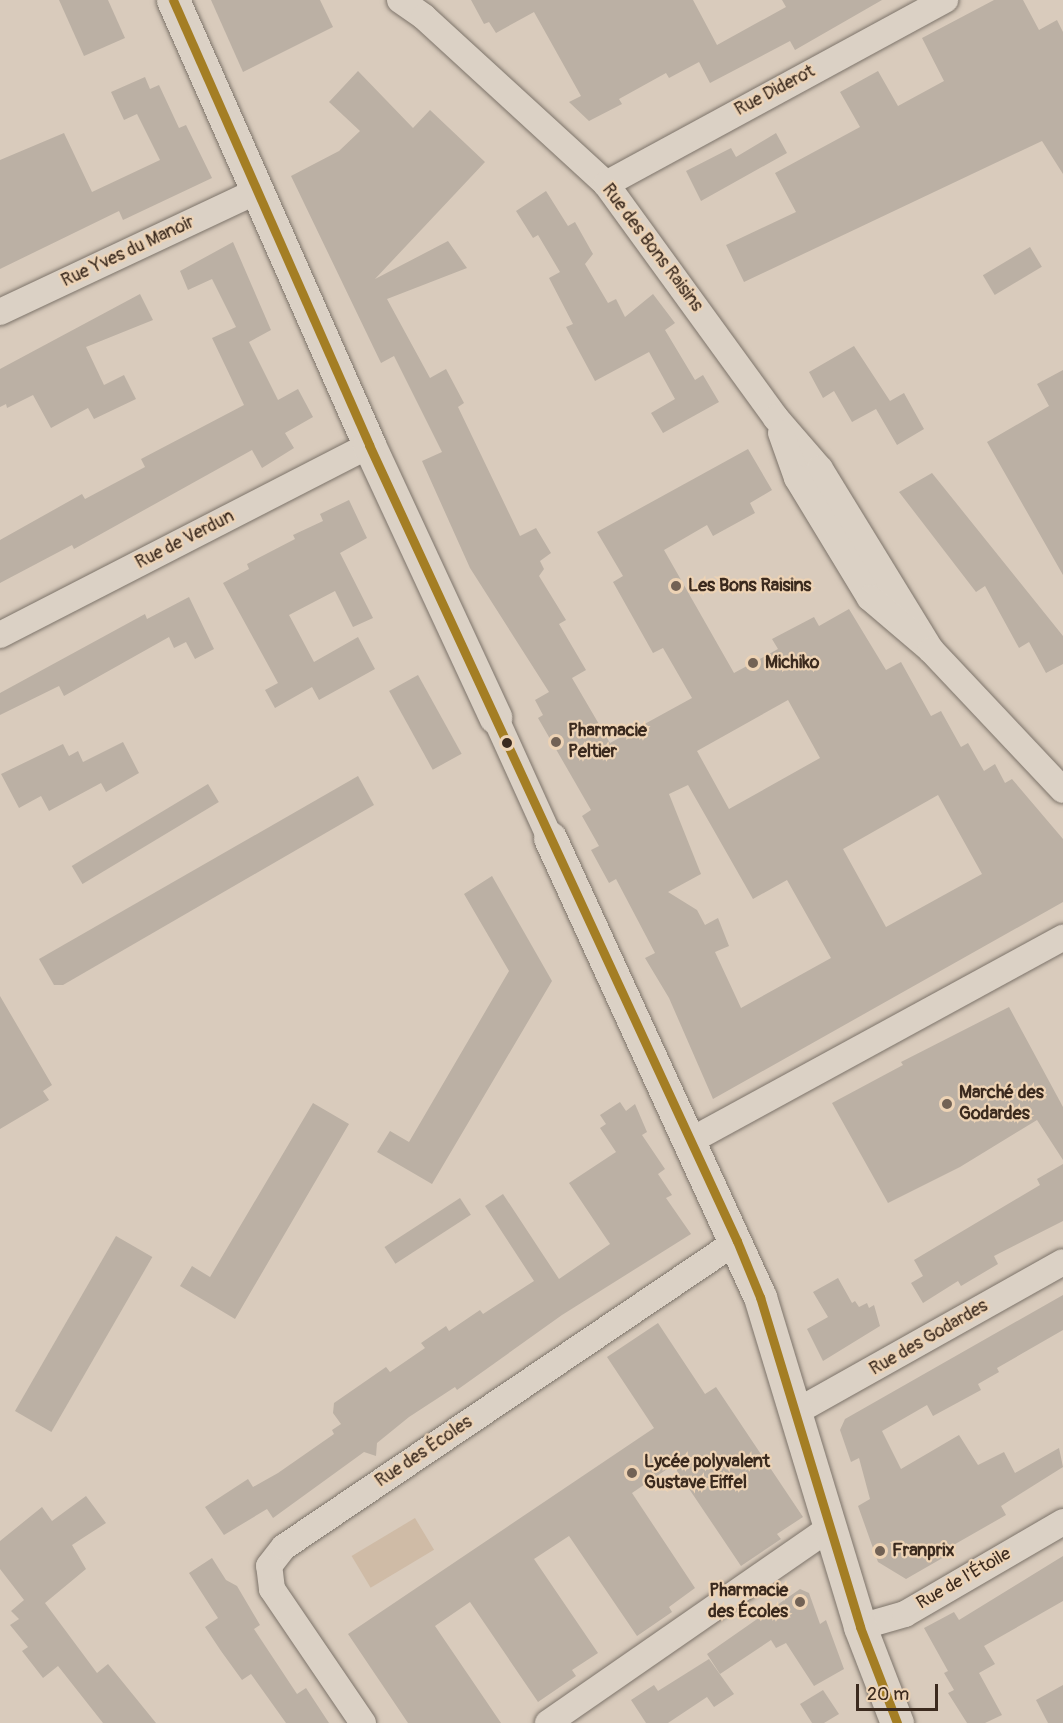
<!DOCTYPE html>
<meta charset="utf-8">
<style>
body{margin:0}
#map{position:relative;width:1063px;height:1723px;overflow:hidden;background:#d9cbbc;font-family:Pangolin,sans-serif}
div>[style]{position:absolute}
.green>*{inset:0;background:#cfbba6;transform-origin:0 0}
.building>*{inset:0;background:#bbb0a4;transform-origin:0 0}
.roads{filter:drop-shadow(0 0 2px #7d746a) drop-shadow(0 0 2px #7d746a)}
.minor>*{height:26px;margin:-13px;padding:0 13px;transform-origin:13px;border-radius:13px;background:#dbd1c5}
.tertiary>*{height:33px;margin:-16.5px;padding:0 16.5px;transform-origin:16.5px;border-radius:16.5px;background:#dbd1c5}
.bus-1>*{height:9px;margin:-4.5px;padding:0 4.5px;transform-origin:4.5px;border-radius:4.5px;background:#a47e24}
.dots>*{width:16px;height:16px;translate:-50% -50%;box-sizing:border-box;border:3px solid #edd3b5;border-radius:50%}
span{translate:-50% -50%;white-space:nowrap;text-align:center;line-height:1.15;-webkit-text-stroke:4.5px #edd3b5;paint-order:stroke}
.street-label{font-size:18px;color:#3b2a1e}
.poi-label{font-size:18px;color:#3b2a1e;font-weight:700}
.left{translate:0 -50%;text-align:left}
.right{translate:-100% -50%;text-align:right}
.scale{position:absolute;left:856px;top:1684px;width:82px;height:27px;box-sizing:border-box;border:3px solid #3b2a1e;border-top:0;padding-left:8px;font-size:18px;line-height:21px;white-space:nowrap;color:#3b2a1e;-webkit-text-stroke:4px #edd3b5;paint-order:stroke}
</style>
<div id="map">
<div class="green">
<i style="left:415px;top:1518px;width:37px;height:74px;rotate:59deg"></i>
</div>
<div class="building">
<i style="clip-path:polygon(59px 0,108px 0,125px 38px,84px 56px)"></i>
<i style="clip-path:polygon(211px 0,320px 0,333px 27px,243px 72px)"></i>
<i style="clip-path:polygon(471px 0,693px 0,717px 45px,786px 7px,782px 0,882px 0,795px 50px,790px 41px,710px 83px,699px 62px,669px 78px,666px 73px,619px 99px,622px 104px,589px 121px,569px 102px,581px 96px,534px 12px,496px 33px,489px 22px,484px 24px)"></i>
<i style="clip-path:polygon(994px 0,1023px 0,1039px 30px,1057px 20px,1063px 32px,1063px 174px,1042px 141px,744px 282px,726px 245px,796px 212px,775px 173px,860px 127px,840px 92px,878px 71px,898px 106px,944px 81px,922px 38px)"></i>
<i style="clip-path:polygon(evenodd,358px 71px,413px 128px,430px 110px,485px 162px,375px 279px,448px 241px,467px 268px,387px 299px,430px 378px,446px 369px,464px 403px,458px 407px,520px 536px,536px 528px,551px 553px,540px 561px,544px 569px,539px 576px,566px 620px,559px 624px,586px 670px,572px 678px,610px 743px,692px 698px,663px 648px,653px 653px,613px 582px,623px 576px,597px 532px,748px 449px,772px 490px,750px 503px,755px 513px,713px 536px,707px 525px,664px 550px,734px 673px,778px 649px,772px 639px,814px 617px,819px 626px,849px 609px,886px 670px,901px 662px,931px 716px,941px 711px,961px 747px,968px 743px,984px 771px,995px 764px,1005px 783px,1012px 779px,1063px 839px,1063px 902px,713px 1099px,669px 998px,645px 958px,655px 953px,616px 879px,609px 883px,591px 850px,599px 846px,582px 816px,591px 810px,538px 718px,543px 715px,535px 700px,549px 692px,470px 568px,422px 461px,442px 452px,394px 356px,381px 363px,291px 176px,339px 151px,360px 131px,329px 102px,358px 71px,788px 700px,820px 758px,729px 809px,697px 751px,788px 700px,358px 71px,688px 785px,753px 899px,787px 880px,831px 958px,741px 1008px,715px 952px,729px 946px,718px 918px,705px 925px,697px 910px,668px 892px,701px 874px,669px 794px,688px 785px,358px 71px,938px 795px,982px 874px,886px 927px,843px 849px,938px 795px)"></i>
<i style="clip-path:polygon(145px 77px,150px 89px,159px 85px,179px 128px,186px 125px,212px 178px,123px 220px,119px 211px,0 269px,0 160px,64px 133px,92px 192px,160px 160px,137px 114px,124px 120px,111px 92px)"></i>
<i style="clip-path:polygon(776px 133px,787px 153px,701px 201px,686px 171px,731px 148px,736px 157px)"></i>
<i style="clip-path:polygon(546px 191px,568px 226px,575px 222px,593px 254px,585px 264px,608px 303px,616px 299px,625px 317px,653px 294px,675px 323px,665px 330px,695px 380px,703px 375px,719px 402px,663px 433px,651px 413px,675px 399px,649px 352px,595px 381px,566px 327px,573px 324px,549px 278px,560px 272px,538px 235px,533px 238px,516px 211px)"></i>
<i style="clip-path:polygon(233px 242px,271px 330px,249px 342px,278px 400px,298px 389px,313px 417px,285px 433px,294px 448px,262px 468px,252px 450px,74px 549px,72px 545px,0 583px,0 540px,82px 494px,85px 499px,145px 467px,141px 459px,244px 405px,212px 338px,236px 327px,212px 279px,188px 290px,180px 271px)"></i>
<i style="left:1030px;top:247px;width:23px;height:55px;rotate:59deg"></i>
<i style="clip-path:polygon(140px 294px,153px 320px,86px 347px,104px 385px,124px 375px,136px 399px,94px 419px,88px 408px,51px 428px,33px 395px,7px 408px,6px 404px,0 407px,0 369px)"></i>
<i style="clip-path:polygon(854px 346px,890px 401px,904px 393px,924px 429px,897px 445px,876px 409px,852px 422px,834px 391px,823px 398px,809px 372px)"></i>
<i style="clip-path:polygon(1063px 370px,1063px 575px,987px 442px,1049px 406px,1037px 384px)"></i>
<i style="clip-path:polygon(932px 473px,1063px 636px,1063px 664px,1046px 673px,1029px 642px,1019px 648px,985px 586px,976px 592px,899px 492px)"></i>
<i style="clip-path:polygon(349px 500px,367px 538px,340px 553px,373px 618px,353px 627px,335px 591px,289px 615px,314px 662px,358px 637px,375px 669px,319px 700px,312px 687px,275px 708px,265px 690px,278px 683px,223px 583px,249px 569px,247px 564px,295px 539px,293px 535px,323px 521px,320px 514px)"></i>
<i style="clip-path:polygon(189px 597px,214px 649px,195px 659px,186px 642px,174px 648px,169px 637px,64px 696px,59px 686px,0 715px,0 693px,145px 614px,147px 619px)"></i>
<i style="left:418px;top:675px;width:90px;height:33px;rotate:61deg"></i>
<i style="clip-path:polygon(123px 742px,139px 773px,106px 792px,101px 783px,49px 811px,41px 796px,19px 808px,1px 774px,63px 744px,69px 756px,78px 751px,83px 762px)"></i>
<i style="clip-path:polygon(358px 776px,374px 805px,63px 985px,54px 985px,39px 959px)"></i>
<i style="left:208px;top:784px;width:21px;height:159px;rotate:59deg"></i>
<i style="clip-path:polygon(492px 876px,552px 981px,432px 1184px,377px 1152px,390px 1131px,409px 1142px,509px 971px,464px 894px)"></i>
<i style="clip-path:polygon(0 996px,52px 1085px,43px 1091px,49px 1100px,0 1129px)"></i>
<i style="clip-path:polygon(1009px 1007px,1063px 1107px,1063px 1160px,1037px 1120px,960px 1167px,888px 1203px,832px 1103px,903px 1065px,901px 1062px)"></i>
<i style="clip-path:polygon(620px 1102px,626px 1111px,635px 1104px,647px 1132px,642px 1135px,665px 1169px,658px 1174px,672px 1195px,666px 1198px,691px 1234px,562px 1315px,457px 1390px,455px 1387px,409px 1417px,377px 1443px,376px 1456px,364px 1452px,273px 1518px,267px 1509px,224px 1535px,205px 1507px,248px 1479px,253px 1487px,278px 1473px,334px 1434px,332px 1430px,341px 1424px,333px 1413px,334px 1403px,386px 1367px,390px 1372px,425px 1348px,421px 1343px,446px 1326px,449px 1331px,480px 1310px,483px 1314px,534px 1281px,485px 1206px,503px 1194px,559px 1279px,610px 1244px,569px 1183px,616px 1152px,600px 1128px,606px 1124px,600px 1115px)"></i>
<i style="clip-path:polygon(313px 1103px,349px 1124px,235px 1319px,180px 1286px,192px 1266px,210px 1277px)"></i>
<i style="clip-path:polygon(1063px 1164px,1063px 1221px,994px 1256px,998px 1264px,961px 1286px,958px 1281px,923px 1303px,911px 1283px,923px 1276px,914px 1260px,1040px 1185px,1037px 1179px)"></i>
<i style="left:460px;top:1198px;width:20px;height:90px;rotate:57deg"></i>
<i style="left:116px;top:1236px;width:42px;height:202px;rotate:30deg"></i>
<i style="clip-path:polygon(838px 1278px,852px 1303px,855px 1301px,859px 1307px,867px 1303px,869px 1308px,874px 1305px,880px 1326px,823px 1361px,807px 1329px,828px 1317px,813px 1292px)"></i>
<i style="clip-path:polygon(1063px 1295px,1063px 1330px,997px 1368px,999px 1372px,978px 1384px,981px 1390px,933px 1416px,927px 1405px,882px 1431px,901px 1469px,959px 1435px,978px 1465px,1004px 1452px,1015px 1473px,1059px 1448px,1063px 1467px,1001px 1506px,1006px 1515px,943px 1551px,946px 1556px,906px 1579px,878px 1562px,858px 1506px,870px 1499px,859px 1458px,851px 1462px,840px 1430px,845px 1419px)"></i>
<i style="clip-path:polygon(658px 1323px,705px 1394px,716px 1387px,803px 1517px,777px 1534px,781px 1539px,741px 1566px,673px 1465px,632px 1493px,695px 1588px,669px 1607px,672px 1612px,637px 1636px,569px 1536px,534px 1559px,598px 1653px,572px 1670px,576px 1676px,538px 1702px,470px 1602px,435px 1626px,501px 1723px,408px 1723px,348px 1634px,654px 1428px,607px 1357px)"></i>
<i style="clip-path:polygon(86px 1496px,106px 1523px,72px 1545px,86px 1569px,45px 1603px,97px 1673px,108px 1664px,156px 1723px,103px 1723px,58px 1666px,43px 1678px,22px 1651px,28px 1647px,10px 1625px,19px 1619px,11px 1611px,24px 1600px,0 1569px,0 1541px,42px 1507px,52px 1521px)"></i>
<i style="clip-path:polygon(1063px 1556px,1063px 1601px,984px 1646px,995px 1664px,979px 1673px,1002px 1715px,985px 1723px,967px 1723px,948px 1693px,954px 1690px,944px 1673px,948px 1671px,924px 1628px,954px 1612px,959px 1620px)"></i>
<i style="clip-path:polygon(212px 1558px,226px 1580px,237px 1586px,260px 1625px,254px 1629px,297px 1694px,306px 1688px,329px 1723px,286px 1723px,251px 1674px,242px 1680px,221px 1651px,205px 1627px,218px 1618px,189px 1573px)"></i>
<i style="clip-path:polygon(800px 1589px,809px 1593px,820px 1624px,826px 1620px,844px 1669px,814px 1686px,786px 1643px,776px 1648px,771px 1640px,720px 1674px,707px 1654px)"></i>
<i style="clip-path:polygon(709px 1659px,734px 1694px,714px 1707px,707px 1697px,668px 1723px,646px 1723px,631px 1700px,654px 1685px,658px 1691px)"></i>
<i style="clip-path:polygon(1063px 1685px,1063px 1723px,1048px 1723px,1036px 1700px)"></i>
<i style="clip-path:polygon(823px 1690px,839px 1714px,824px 1723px,812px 1723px,800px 1704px)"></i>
</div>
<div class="roads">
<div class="minor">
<i style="left:400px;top:0;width:29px;rotate:35deg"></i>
<i style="left:424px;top:17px;width:247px;rotate:42.5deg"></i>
<i style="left:606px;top:184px;width:289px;rotate:54deg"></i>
<i style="left:776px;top:418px;width:67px;rotate:49.2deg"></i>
<i style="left:820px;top:469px;width:212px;rotate:58.5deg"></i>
<i style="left:606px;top:184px;width:386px;rotate:-28.5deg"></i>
<i style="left:0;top:312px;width:284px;rotate:-25.2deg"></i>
<i style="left:781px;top:433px;width:48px;rotate:70.4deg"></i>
<i style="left:797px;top:478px;width:140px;rotate:58.7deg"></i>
<i style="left:870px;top:598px;width:80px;rotate:40.4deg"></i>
<i style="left:931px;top:650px;width:192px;rotate:46.7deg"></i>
<i style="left:0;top:635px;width:415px;rotate:-27.2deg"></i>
<i style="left:495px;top:717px;width:133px;rotate:65.6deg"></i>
<i style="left:690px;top:1141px;width:425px;rotate:-28.6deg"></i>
<i style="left:794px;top:1413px;width:308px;rotate:-29.3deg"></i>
<i style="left:860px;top:1627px;width:47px;rotate:-16.1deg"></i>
<i style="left:905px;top:1614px;width:183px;rotate:-30.2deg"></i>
<i style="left:363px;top:1723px;width:162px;rotate:-124.2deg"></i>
<i style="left:272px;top:1589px;width:23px;rotate:-97deg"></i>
<i style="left:269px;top:1566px;width:24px;rotate:-52deg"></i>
<i style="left:284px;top:1547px;width:547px;rotate:-34.04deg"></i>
<i style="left:548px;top:1723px;width:344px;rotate:-34.7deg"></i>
</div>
<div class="tertiary">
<i style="left:173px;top:0;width:486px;rotate:66.2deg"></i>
<i style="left:369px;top:445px;width:300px;rotate:65.1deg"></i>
<i style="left:550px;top:838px;width:505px;rotate:65.42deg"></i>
<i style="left:760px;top:1297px;width:345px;rotate:73.1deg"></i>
<i style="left:860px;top:1627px;width:103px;rotate:68.9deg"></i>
</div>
</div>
<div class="bus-1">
<i style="left:173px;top:0;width:486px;rotate:66.2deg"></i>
<i style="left:369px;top:445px;width:877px;rotate:65.19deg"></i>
<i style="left:737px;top:1241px;width:61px;rotate:67.7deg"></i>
<i style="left:760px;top:1297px;width:345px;rotate:73.1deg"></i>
<i style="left:860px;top:1627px;width:103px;rotate:68.9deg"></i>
</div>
<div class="dots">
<i style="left:676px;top:586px;background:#726255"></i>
<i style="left:753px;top:663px;background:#726255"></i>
<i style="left:556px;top:742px;background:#726255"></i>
<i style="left:507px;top:743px;background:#3b2a1e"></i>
<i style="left:947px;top:1104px;background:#726255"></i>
<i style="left:632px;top:1473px;background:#726255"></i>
<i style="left:880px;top:1551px;background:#726255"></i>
<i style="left:800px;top:1602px;background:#726255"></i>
</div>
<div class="street-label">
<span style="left:775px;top:91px;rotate:-28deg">Rue Diderot</span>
<span style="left:652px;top:248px;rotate:53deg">Rue des Bons Raisins</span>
<span style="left:128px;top:252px;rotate:-25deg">Rue Yves du Manoir</span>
<span style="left:185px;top:540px;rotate:-27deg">Rue de Verdun</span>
<span style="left:929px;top:1338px;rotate:-30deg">Rue des Godardes</span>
<span style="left:424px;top:1452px;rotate:-34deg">Rue des Écoles</span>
<span style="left:964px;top:1579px;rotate:-30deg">Rue de l'Étoile</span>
</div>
<div class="poi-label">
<span class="left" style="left:688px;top:586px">Les Bons Raisins</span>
<span class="left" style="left:765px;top:663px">Michiko</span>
<span class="left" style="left:568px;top:742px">Pharmacie<br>Peltier</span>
<span class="left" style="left:959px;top:1104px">Marché des<br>Godardes</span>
<span class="left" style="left:644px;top:1473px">Lycée polyvalent<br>Gustave Eiffel</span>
<span class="left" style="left:892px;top:1551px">Franprix</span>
<span class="right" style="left:788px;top:1602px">Pharmacie<br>des Écoles</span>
</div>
<div class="scale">20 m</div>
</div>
